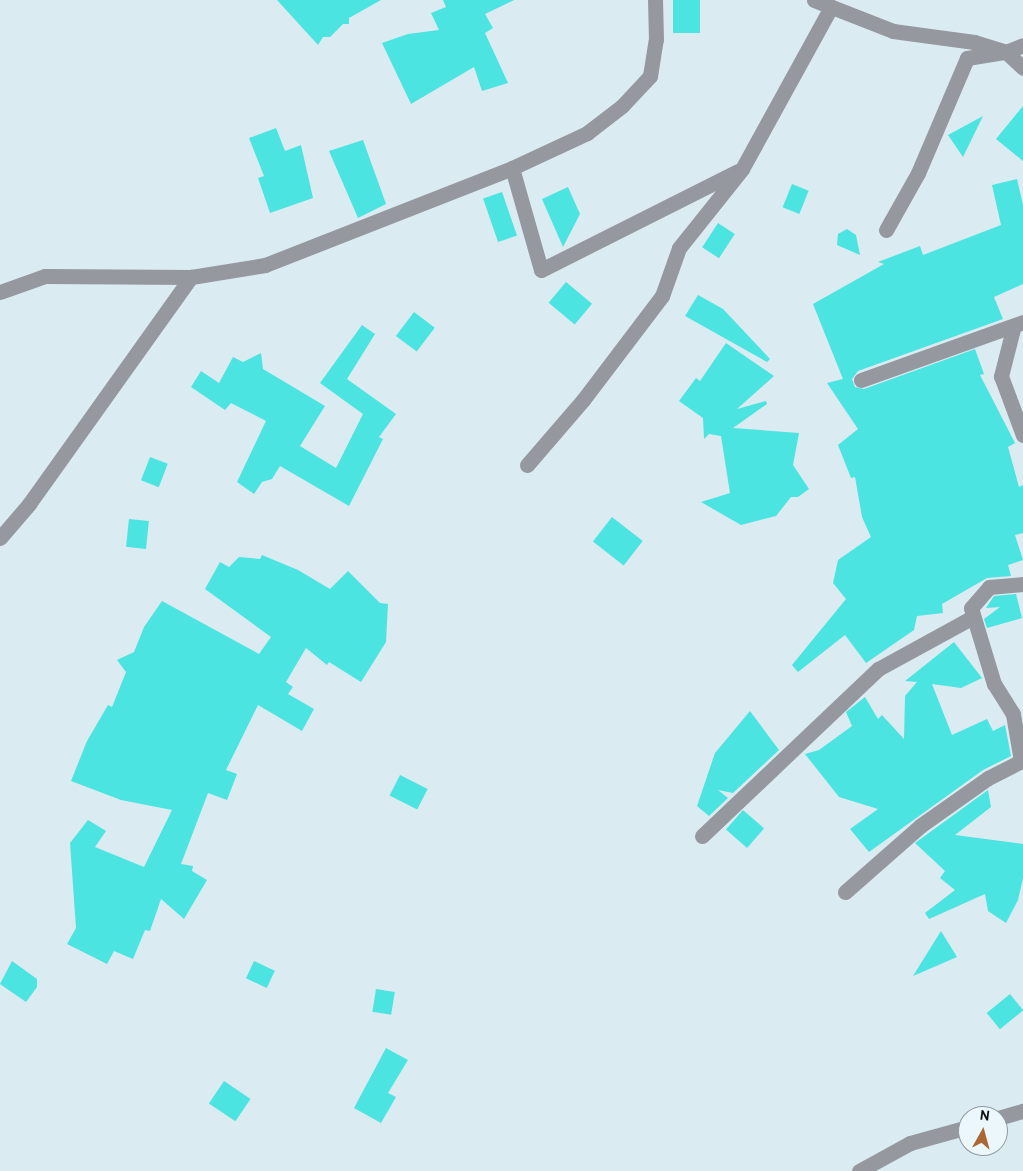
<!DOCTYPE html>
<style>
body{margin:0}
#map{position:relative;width:1023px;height:1171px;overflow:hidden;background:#dbebf2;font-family:Overpass,sans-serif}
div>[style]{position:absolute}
.building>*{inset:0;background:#4be4e0;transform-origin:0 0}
.minor>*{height:15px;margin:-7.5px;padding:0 7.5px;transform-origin:7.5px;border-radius:7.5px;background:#95989e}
span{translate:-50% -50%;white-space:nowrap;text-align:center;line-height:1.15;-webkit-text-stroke:4.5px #ebf7fd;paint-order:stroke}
.north{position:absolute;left:958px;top:1106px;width:50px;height:50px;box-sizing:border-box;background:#ebf7fd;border:1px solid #919b9f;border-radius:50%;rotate:7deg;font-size:14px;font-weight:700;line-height:20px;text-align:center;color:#0b1013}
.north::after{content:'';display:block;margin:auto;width:18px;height:22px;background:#aa6735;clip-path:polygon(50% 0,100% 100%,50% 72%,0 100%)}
</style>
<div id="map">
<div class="building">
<i style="clip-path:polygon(277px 0,381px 0,349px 18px,349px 24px,343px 24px,330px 37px,323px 37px,318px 45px)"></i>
<i style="clip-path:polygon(443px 0,514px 0,485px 14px,493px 28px,485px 33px,508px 83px,482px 91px,474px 67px,411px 104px,382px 43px,408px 34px,439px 30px,431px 13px,446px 7px)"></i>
<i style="left:673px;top:0;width:27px;height:33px"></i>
<i style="clip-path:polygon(1023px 106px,1023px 161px,996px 139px)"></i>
<i style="clip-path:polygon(983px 116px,963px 157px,948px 135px)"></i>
<i style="clip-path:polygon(276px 128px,285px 151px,301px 145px,313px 198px,270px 213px,258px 178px,264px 176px,249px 138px)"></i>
<i style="clip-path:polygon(363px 140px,386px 204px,358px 218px,329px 151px)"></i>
<i style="clip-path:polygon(1017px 179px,1023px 205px,1023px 284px,994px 297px,1003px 319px,858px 371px,852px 379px,855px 387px,864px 389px,975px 349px,984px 374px,980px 375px,1015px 443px,1008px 447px,1019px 487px,1023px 485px,1023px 533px,1015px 535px,1023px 560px,1008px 565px,1011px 576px,987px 578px,942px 604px,943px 613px,917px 616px,914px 630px,866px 663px,845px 635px,798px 672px,792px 665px,846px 599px,833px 583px,838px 560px,871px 537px,862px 517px,855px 477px,851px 478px,838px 445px,858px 429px,827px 383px,843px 379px,813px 304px,884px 264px,878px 262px,920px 246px,923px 255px,1001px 225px,992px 185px)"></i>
<i style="left:792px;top:184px;width:18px;height:25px;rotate:22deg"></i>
<i style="clip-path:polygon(568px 187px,580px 214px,563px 247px,542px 199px)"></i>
<i style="left:502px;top:192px;width:46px;height:20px;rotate:71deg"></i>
<i style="left:718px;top:223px;width:20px;height:29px;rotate:33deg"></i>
<i style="clip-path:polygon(847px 229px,856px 235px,860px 255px,837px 245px,838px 234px)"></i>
<i style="left:566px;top:282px;width:34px;height:27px;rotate:40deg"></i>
<i style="clip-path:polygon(698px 295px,723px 309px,770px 359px,767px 362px,685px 316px)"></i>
<i style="left:414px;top:312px;width:26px;height:30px;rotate:37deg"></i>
<i style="clip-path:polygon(362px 325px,375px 334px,347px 379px,396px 414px,379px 437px,383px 439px,349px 506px,280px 466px,272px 479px,262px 482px,254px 494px,237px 482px,266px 421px,231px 403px,225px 410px,191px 387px,201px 371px,219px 383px,233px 357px,243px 362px,261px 353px,263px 369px,325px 406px,300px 446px,336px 468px,363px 414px,320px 383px)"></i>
<i style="clip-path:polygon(726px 343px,774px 376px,737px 409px,766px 401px,767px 404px,733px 428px,799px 433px,793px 465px,809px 489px,798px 497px,791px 497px,776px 516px,741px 525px,701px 502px,730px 493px,721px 436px,709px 434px,704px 439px,703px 418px,679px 401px,696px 378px,700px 381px)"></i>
<i style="left:150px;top:457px;width:19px;height:25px;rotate:21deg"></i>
<i style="left:612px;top:517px;width:39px;height:31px;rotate:38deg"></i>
<i style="left:129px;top:519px;width:20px;height:28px;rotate:6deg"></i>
<i style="clip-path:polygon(262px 555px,298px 570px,330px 589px,348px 571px,380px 603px,388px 604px,386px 642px,361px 682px,329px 662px,327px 665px,306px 648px,286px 682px,293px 687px,288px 694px,314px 709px,302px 731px,258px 705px,226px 770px,237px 774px,227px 800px,208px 793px,181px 864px,193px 866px,192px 871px,207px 880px,184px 919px,161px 899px,150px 931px,145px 930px,133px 959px,114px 951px,107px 964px,67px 944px,76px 928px,70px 843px,88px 820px,106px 831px,95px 847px,144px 867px,172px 810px,121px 800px,71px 781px,87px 741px,108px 705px,112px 707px,126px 672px,117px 660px,134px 652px,144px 627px,162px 601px,259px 654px,271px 637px,205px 589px,220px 562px,229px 567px,239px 557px,260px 559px)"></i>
<i style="clip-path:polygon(1016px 594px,1022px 618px,987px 628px,984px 619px,1000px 607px,986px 608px,994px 596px)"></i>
<i style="clip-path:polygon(954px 642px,982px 678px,961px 688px,932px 684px,952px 735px,987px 719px,993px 731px,1005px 725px,1011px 756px,983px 770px,869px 852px,850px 829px,878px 809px,839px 797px,805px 754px,819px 750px,852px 726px,846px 712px,865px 697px,878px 719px,882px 715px,904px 739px,905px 696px,917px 682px,905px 681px)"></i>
<i style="clip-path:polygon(750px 711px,779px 750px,733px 793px,718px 790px,728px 798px,709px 816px,697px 806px,715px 753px)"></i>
<i style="left:400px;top:775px;width:31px;height:23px;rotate:27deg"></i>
<i style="clip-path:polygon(988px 790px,991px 807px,955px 835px,1023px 844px,1023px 878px,1018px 900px,1006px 923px,988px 911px,985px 894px,929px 919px,925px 913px,955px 890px,940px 878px,945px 871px,915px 843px)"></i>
<i style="left:743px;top:810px;width:28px;height:26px;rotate:41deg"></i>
<i style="clip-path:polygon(941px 931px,957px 957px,913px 976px)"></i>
<i style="clip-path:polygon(12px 961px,37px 979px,37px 987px,26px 1002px,0 984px)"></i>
<i style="left:254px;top:961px;width:23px;height:19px;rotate:25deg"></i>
<i style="left:376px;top:989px;width:19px;height:23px;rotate:9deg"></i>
<i style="left:1010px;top:994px;width:21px;height:30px;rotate:51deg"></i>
<i style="clip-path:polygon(386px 1048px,408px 1060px,388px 1093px,396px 1097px,381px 1123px,354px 1108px)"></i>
<i style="left:224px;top:1081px;width:32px;height:27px;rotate:34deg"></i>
</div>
<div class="minor">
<i style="left:814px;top:0;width:85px;rotate:21.4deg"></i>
<i style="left:893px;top:31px;width:82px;rotate:7.7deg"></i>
<i style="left:974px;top:42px;width:34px;rotate:17deg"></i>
<i style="left:1006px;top:52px;width:23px;rotate:43deg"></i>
<i style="left:512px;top:168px;width:106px;rotate:74.1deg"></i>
<i style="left:541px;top:270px;width:220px;rotate:-26.7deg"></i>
<i style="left:886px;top:230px;width:65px;rotate:-60.7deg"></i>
<i style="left:918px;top:173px;width:125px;rotate:-66.9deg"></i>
<i style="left:967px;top:58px;width:39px;rotate:-9deg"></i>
<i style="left:1006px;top:52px;width:18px;rotate:-22deg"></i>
<i style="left:0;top:292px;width:48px;rotate:-19.6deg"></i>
<i style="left:45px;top:276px;width:146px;rotate:0.4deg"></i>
<i style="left:191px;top:277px;width:75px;rotate:-9.2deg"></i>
<i style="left:265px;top:265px;width:265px;rotate:-21.4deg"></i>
<i style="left:512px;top:168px;width:83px;rotate:-25deg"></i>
<i style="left:587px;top:133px;width:44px;rotate:-37.6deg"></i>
<i style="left:622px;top:106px;width:41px;rotate:-47deg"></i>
<i style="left:650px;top:76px;width:36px;rotate:-81deg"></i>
<i style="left:656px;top:40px;width:40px;rotate:-91.4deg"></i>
<i style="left:1013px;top:329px;width:49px;rotate:104.3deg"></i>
<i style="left:1001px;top:376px;width:63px;rotate:69.6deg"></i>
<i style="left:861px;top:380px;width:172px;rotate:-19.7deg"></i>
<i style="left:527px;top:465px;width:86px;rotate:-49.3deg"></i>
<i style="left:583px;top:400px;width:131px;rotate:-52.8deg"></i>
<i style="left:662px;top:296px;width:51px;rotate:-70.5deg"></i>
<i style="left:679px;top:248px;width:101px;rotate:-51.4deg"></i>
<i style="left:742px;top:169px;width:185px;rotate:-61.2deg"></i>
<i style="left:0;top:538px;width:45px;rotate:-49.5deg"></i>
<i style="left:29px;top:504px;width:279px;rotate:-54.5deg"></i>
<i style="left:702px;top:836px;width:243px;rotate:-43.5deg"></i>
<i style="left:878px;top:669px;width:108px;rotate:-28.7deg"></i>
<i style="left:845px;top:892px;width:100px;rotate:-41.3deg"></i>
<i style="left:920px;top:826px;width:83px;rotate:-35.2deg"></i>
<i style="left:988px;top:778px;width:37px;rotate:-27deg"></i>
<i style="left:1021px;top:761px;width:48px;rotate:-99.7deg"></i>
<i style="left:1013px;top:714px;width:36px;rotate:-122deg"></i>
<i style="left:994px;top:684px;width:79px;rotate:-106.8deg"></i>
<i style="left:971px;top:608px;width:28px;rotate:-49deg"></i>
<i style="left:989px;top:587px;width:34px;rotate:-5deg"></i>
<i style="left:998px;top:1118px;width:26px;rotate:-16deg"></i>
<i style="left:859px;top:1171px;width:58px;rotate:-28.8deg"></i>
<i style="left:910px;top:1143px;width:60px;rotate:-15.4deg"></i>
</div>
<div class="north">N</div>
</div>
